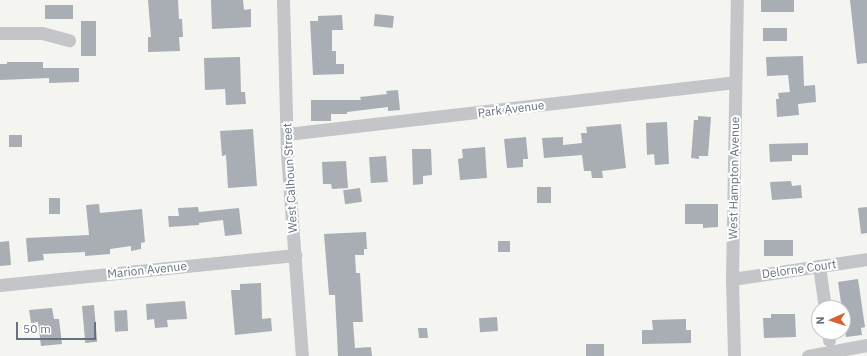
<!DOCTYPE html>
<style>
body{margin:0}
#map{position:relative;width:867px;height:356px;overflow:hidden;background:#f4f4f1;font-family:"IBM Plex Sans",sans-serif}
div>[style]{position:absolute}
.building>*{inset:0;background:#a8aeb3;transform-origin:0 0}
.minor>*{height:13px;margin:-6.5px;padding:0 6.5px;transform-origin:6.5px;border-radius:6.5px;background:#c3c5c9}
span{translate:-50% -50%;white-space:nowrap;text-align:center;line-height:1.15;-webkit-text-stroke:4px #fff;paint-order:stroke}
.street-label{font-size:12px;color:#667280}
.north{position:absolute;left:811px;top:300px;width:40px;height:40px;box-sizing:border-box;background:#fff;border:1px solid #c2c7cc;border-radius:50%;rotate:267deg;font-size:11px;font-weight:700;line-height:16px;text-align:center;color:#667280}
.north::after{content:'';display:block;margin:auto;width:14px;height:18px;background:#d46231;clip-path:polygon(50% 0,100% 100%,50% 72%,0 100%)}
.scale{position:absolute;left:16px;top:322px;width:80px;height:18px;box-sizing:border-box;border:2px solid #667280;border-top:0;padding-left:5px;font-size:12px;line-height:14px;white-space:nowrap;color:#667280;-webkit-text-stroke:3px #fff;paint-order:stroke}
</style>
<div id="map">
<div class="building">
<i style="clip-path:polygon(148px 0,178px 0,179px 19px,182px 19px,183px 37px,179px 37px,180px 51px,148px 52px,148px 37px,151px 37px)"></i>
<i style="clip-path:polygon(211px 0,243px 0,244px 10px,251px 9px,251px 27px,212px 29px)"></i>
<i style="left:761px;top:0;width:33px;height:12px"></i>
<i style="clip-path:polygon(850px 0,867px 0,867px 63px,857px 64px)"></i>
<i style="left:45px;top:5px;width:28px;height:14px"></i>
<i style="left:375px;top:14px;width:19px;height:12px;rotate:6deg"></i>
<i style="clip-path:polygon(342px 15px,343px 30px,332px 30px,332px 51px,336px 51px,336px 64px,344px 64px,344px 74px,313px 75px,310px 21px,318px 21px,318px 16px)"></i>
<i style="left:81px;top:21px;width:15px;height:35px"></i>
<i style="left:763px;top:28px;width:24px;height:13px"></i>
<i style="clip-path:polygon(803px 56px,804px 86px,815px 85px,816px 102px,798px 104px,799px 115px,777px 117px,776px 99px,779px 99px,778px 93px,790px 92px,788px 75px,767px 76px,766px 57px)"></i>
<i style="clip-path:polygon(240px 57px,241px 92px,245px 92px,246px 104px,226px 105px,225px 89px,205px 90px,204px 58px)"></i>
<i style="clip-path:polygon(7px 62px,43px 62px,43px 68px,79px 68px,79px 82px,49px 83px,49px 78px,0 80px,0 64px,7px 64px)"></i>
<i style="clip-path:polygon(398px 90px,400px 110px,388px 111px,388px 107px,347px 112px,347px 114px,331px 114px,331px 121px,311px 121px,311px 100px,361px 100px,360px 97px,387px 94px,386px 91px)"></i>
<i style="clip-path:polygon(698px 116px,711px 117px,708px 156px,699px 156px,699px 159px,691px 158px,694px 120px,698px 120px)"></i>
<i style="clip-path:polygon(667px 122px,669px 164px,655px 165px,654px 154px,647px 155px,646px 123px)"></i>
<i style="clip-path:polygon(621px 124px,626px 168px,602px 171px,603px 178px,592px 178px,591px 171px,584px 171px,582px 155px,544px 158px,542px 138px,563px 137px,563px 145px,582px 143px,581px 133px,587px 133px,586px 127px)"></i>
<i style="clip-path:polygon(253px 129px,257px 186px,228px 188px,226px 155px,222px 156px,220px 131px)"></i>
<i style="left:9px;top:135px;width:13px;height:12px"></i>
<i style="clip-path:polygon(526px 137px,528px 159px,523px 159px,523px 167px,507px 168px,504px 139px)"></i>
<i style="clip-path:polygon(808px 143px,808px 155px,792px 155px,792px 161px,770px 162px,769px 144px)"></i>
<i style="clip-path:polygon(485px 147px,487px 178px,460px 180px,458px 159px,463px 158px,462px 149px)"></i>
<i style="clip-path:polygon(412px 149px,431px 149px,432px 175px,423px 176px,423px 184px,413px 185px)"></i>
<i style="left:386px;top:156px;width:26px;height:17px;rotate:86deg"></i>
<i style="clip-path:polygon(346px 161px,348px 188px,332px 189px,331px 184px,323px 184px,322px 162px)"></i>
<i style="clip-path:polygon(791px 181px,792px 186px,801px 185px,802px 198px,772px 200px,770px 182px)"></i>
<i style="left:537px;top:187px;width:14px;height:16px"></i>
<i style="left:360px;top:188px;width:14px;height:17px;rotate:82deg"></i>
<i style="left:49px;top:198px;width:11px;height:16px"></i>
<i style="clip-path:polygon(99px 204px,100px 213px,142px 209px,145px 242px,141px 243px,141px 249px,131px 251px,131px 246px,110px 249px,110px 254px,85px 256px,85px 252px,43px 254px,44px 260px,28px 262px,26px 238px,89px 235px,86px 205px)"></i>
<i style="clip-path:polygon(685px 204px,718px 204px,718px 227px,703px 228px,703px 224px,685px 224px)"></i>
<i style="clip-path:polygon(198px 207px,199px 212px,239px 208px,242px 234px,225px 236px,223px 220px,199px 223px,199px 225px,169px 227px,168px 216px,179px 216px,178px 208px)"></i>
<i style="clip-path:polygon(867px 207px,867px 233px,861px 234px,858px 208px)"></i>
<i style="clip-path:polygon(366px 232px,367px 249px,364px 249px,364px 255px,355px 255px,356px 273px,360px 273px,363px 322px,353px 322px,355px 348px,371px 347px,372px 356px,338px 356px,335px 295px,329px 295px,324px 234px)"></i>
<i style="left:764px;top:240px;width:29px;height:16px"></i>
<i style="clip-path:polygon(9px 241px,11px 265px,0 266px,0 242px)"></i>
<i style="left:498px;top:241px;width:12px;height:11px"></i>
<i style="clip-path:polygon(858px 279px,865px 327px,861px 328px,862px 335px,846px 337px,838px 282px)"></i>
<i style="clip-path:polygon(261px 283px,262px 319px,271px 318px,272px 331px,235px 335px,231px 290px,240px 290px,240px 284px)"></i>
<i style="clip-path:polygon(185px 301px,187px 319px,167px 320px,168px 327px,155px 328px,154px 319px,147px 320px,146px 304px)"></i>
<i style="left:94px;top:305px;width:37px;height:12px;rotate:85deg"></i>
<i style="clip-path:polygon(52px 308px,54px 319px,59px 319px,62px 344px,41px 346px,38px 322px,31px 323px,29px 310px)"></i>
<i style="left:127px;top:310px;width:21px;height:13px;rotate:87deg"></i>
<i style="clip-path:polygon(771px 314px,795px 314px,796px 337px,764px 338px,763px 318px,771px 318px)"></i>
<i style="left:497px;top:317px;width:14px;height:18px;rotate:86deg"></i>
<i style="clip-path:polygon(686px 319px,686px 330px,691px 330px,691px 343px,642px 344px,642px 330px,653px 330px,652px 320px)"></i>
<i style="clip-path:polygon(418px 328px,427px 328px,428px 338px,419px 338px)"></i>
<i style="left:586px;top:344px;width:18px;height:12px"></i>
</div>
<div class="minor">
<i style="left:283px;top:0;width:153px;rotate:88.5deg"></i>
<i style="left:287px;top:153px;width:204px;rotate:85.8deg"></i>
<i style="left:0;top:33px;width:42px"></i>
<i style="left:42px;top:33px;width:28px;rotate:15deg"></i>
<i style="left:287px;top:134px;width:451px;rotate:-6.6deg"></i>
<i style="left:819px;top:266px;width:42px;rotate:81.9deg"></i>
<i style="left:732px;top:279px;width:136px;rotate:-8.4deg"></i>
<i style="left:0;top:285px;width:297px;rotate:-5.8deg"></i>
<i style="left:828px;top:332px;width:8px;rotate:83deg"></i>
<i style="left:734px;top:356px;width:77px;rotate:-91.5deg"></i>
<i style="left:732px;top:279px;width:279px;rotate:-89deg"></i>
<i style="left:808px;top:356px;width:60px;rotate:-10.6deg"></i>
</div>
<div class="street-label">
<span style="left:511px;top:109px;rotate:-7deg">Park Avenue</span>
<span style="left:290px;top:178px;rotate:-93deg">West Calhoun Street</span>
<span style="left:734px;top:178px;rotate:-89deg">West Hampton Avenue</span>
<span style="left:799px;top:269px;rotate:-8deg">Delorne Court</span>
<span style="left:147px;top:270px;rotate:-6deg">Marion Avenue</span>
</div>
<div class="north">N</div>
<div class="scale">50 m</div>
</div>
